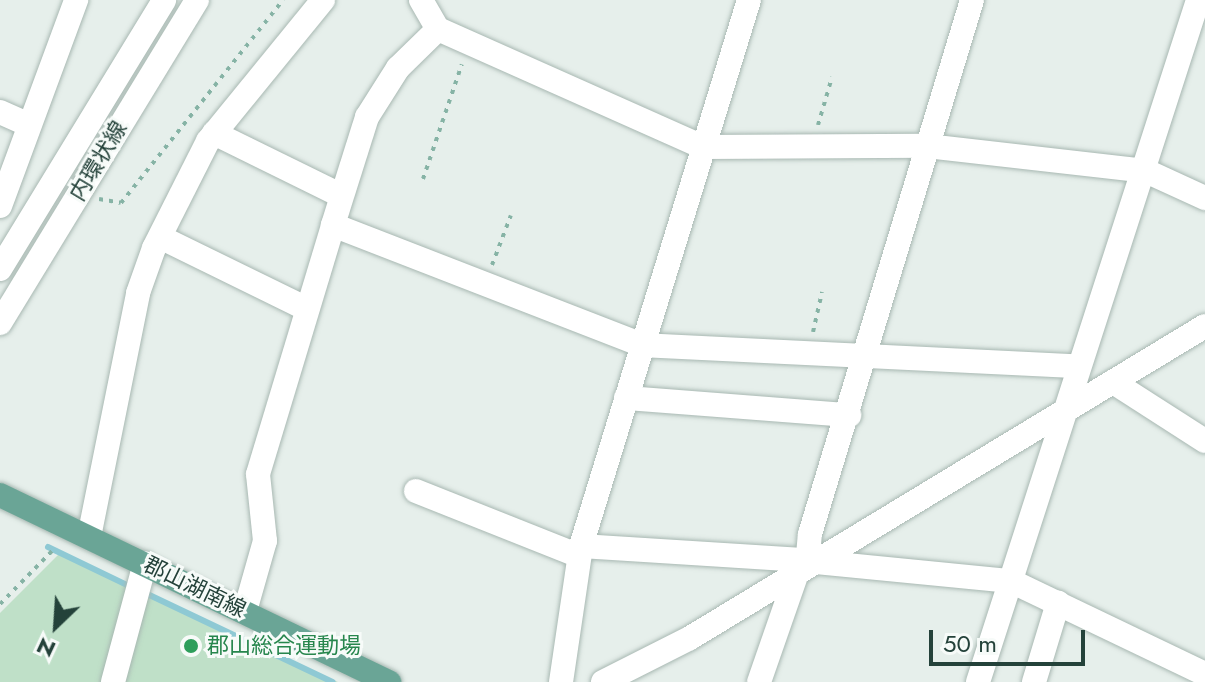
<!DOCTYPE html>
<meta charset="utf-8">
<style>
body{margin:0}
#map{position:relative;width:1205px;height:682px;overflow:hidden;background:#e6efeb;font-family:Jost,"Noto Sans JP",sans-serif}
div>[style]{position:absolute}
.green>*{inset:0;background:#bfe0c8}
.stream>*{height:6px;margin:-3px;padding:0 3px;transform-origin:3px;border-radius:3px;background:#8ec9d4}
.path>*{height:4px;margin-top:-2px;transform-origin:0;background:repeating-linear-gradient(90deg,#86b3a5 0 4px,transparent 0 10px)}
.roads{filter:drop-shadow(0 0 2px #a8b8b2) drop-shadow(0 0 2px #a8b8b2)}
.minor>*{height:24px;margin:-12px;padding:0 12px;transform-origin:12px;border-radius:12px;background:#fff}
.major>*{height:24px;margin:-12px;padding:0 12px;transform-origin:12px;border-radius:12px;background:#6aa596}
.dots>*{width:22px;height:22px;translate:-50% -50%;box-sizing:border-box;border:4px solid #f7fbf9;border-radius:50%}
span{translate:-50% -50%;white-space:nowrap;text-align:center;line-height:1.15;-webkit-text-stroke:6px #f7fbf9;paint-order:stroke}
.street-label{font-size:22px;color:#24423a}
.leisure-label{font-size:22px;color:#27864d}
.left{translate:0 -50%;text-align:left}
.north{position:absolute;left:16px;top:586px;width:80px;height:80px;-webkit-text-stroke:6px #f7fbf9;paint-order:stroke;rotate:205deg;font-size:22px;font-weight:700;line-height:32px;text-align:center;color:#24423a}
.north::after{content:'';display:block;margin:auto;width:28px;height:36px;background:#24423a;clip-path:polygon(50% 0,100% 100%,50% 72%,0 100%)}
.scale{position:absolute;left:929px;top:630px;width:156px;height:36px;box-sizing:border-box;border:4px solid #24423a;border-top:0;padding-left:10px;font-size:24px;line-height:28px;white-space:nowrap;color:#24423a;-webkit-text-stroke:6px #f7fbf9;paint-order:stroke}
</style>
<div id="map">
<div class="green">
<i style="clip-path:polygon(60px 553px,338px 682px,0 682px,0 613px)"></i>
</div>
<div class="stream">
<i style="left:48px;top:547px;width:92px;rotate:25.7deg"></i>
<i style="left:141px;top:591px;width:212px;rotate:25.4deg"></i>
</div>
<div class="path">
<i style="left:818px;top:125px;width:50px;rotate:-73.7deg"></i>
<i style="left:423px;top:179px;width:121px;rotate:-71.3deg"></i>
<i style="left:99px;top:199px;width:22px;rotate:10deg"></i>
<i style="left:121px;top:203px;width:260px;rotate:-51.4deg"></i>
<i style="left:492px;top:265px;width:53px;rotate:-69.2deg"></i>
<i style="left:813px;top:332px;width:41px;rotate:-77.3deg"></i>
<i style="left:0;top:604px;width:80px;rotate:-45.5deg"></i>
</div>
<div class="roads">
<div class="minor">
<i style="left:421px;top:0;width:34px;rotate:60deg"></i>
<i style="left:438px;top:29px;width:290px;rotate:24deg"></i>
<i style="left:703px;top:147px;width:224px;rotate:-0.3deg"></i>
<i style="left:927px;top:146px;width:220px;rotate:6.5deg"></i>
<i style="left:1146px;top:171px;width:65px;rotate:24.6deg"></i>
<i style="left:438px;top:29px;width:56px;rotate:135.7deg"></i>
<i style="left:398px;top:68px;width:58px;rotate:122.3deg"></i>
<i style="left:367px;top:117px;width:113px;rotate:107.5deg"></i>
<i style="left:333px;top:225px;width:331px;rotate:21.2deg"></i>
<i style="left:642px;top:345px;width:436px;rotate:2.8deg"></i>
<i style="left:0;top:112px;width:32px;rotate:24deg"></i>
<i style="left:214px;top:133px;width:140px;rotate:26.2deg"></i>
<i style="left:0;top:206px;width:220px;rotate:-69.7deg"></i>
<i style="left:160px;top:237px;width:164px;rotate:26.1deg"></i>
<i style="left:0;top:269px;width:315px;rotate:-58.6deg"></i>
<i style="left:0;top:323px;width:378px;rotate:-58.6deg"></i>
<i style="left:1113px;top:382px;width:109px;rotate:32.7deg"></i>
<i style="left:626px;top:398px;width:224px;rotate:4.4deg"></i>
<i style="left:416px;top:491px;width:175px;rotate:21.7deg"></i>
<i style="left:89px;top:537px;width:249px;rotate:-78.6deg"></i>
<i style="left:138px;top:293px;width:48px;rotate:-70.4deg"></i>
<i style="left:154px;top:248px;width:120px;rotate:-63.2deg"></i>
<i style="left:208px;top:141px;width:182px;rotate:-50.8deg"></i>
<i style="left:581px;top:546px;width:222px;rotate:3.6deg"></i>
<i style="left:816px;top:562px;width:196px;rotate:5.6deg"></i>
<i style="left:1011px;top:581px;width:215px;rotate:25.6deg"></i>
<i style="left:807px;top:567px;width:33px;rotate:-85deg"></i>
<i style="left:810px;top:534px;width:558px;rotate:-73.12deg"></i>
<i style="left:245px;top:611px;width:73px;rotate:-74.1deg"></i>
<i style="left:265px;top:541px;width:67px;rotate:-96deg"></i>
<i style="left:258px;top:474px;width:260px;rotate:-73.2deg"></i>
<i style="left:113px;top:682px;width:123px;rotate:-74.9deg"></i>
<i style="left:561px;top:682px;width:137px;rotate:-81.6deg"></i>
<i style="left:581px;top:546px;width:571px;rotate:-72.9deg"></i>
<i style="left:603px;top:682px;width:97px;rotate:-26.8deg"></i>
<i style="left:690px;top:638px;width:602px;rotate:-31.21deg"></i>
<i style="left:759px;top:682px;width:115px;rotate:-70.8deg"></i>
<i style="left:978px;top:682px;width:717px;rotate:-72.12deg"></i>
<i style="left:1034px;top:682px;width:83px;rotate:-73.1deg"></i>
</div>
<div class="major">
<i style="left:0;top:495px;width:432px;rotate:25.7deg"></i>
</div>
</div>
<div class="dots">
<i style="left:191px;top:646px;background:#2e9e5b"></i>
</div>
<div class="street-label">
<span style="left:98px;top:161px;rotate:-59deg">内環状線</span>
<span style="left:195px;top:587px;rotate:26deg">郡山湖南線</span>
</div>
<div class="leisure-label">
<span class="left" style="left:207px;top:646px">郡山総合運動場</span>
</div>
<div class="north">N</div>
<div class="scale">50 m</div>
</div>
